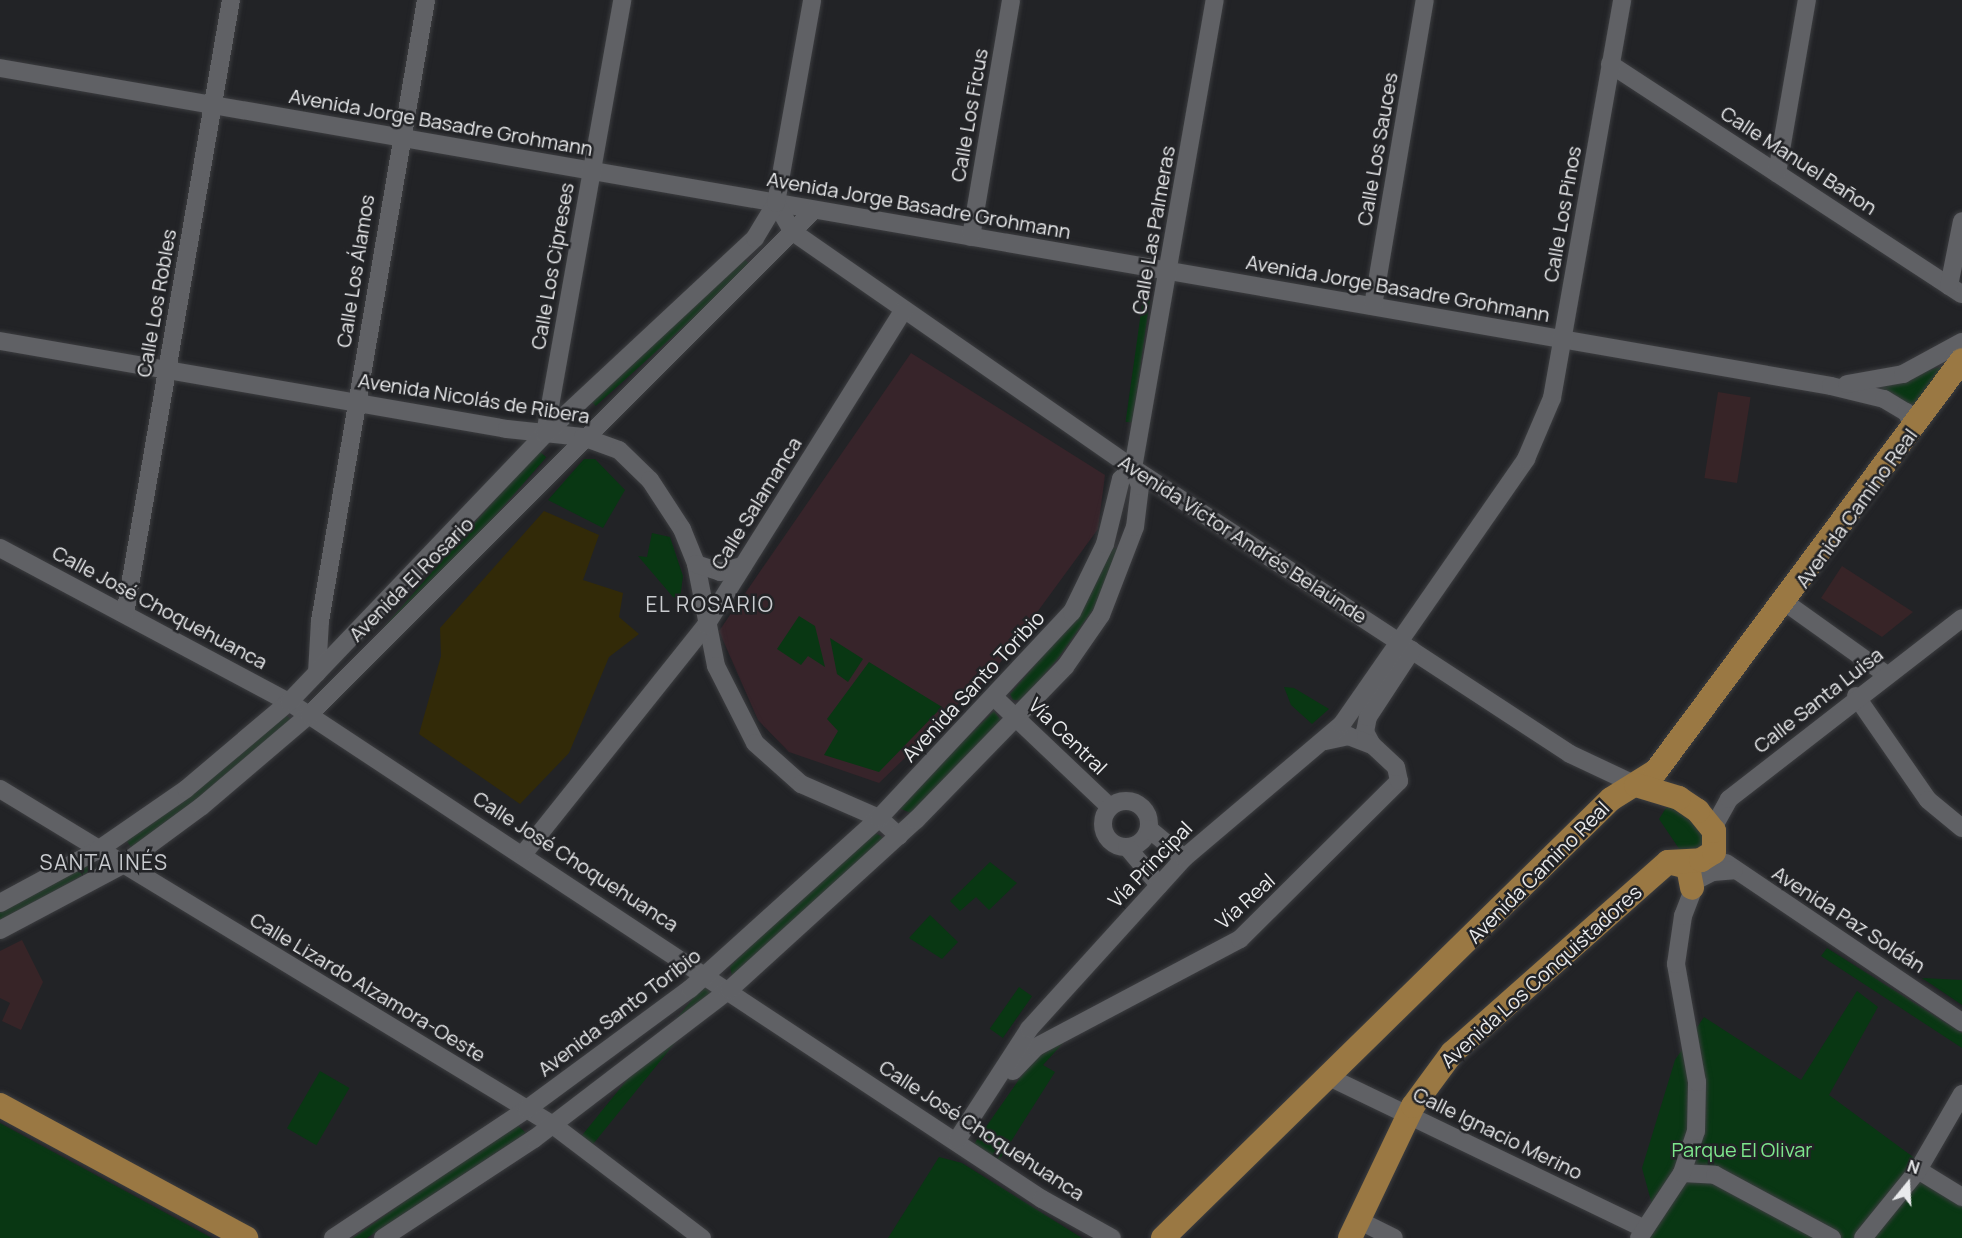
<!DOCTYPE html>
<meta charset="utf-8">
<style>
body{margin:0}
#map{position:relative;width:1962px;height:1238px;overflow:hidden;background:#222326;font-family:Manrope,sans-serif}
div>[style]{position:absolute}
.industrial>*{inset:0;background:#372427;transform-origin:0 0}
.education>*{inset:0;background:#37242a}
.green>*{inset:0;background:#093713;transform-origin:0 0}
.sand>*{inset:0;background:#322a08}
.roads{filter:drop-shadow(0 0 2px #3c3d40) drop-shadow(0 0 2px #3c3d40)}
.minor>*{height:18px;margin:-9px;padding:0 9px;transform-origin:9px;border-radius:9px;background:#606165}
.minor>.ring{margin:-9px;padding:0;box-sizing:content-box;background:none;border:18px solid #606165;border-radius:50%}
.major>*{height:24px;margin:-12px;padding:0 12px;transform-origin:12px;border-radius:12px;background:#9a7843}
span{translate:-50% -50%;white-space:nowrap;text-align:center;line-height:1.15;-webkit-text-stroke:5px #222326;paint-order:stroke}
.street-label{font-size:20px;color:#e9eaec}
.park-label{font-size:20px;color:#7ee78d}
.neighbourhood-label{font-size:21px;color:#c9cbcf;letter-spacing:1.5px}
.north{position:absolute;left:1878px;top:1154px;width:60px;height:60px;-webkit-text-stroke:4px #222326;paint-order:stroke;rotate:18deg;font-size:16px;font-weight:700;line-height:24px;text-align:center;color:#e9eaec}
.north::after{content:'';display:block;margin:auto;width:21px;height:27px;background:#e9eaec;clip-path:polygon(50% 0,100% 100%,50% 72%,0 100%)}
</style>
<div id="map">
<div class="industrial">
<i style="left:1718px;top:392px;width:33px;height:87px;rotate:9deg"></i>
<i style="clip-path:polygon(1842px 566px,1913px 612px,1882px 637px,1821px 598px)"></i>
<i style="clip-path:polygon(22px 940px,43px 982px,21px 1030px,2px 1021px,10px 1003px,0 998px,0 951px)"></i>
</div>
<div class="education">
<i style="clip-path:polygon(911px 353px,1105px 475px,1098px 529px,991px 675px,879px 783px,789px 752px,758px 720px,719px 631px)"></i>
</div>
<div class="green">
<i style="left:741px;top:255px;width:15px;height:209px;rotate:48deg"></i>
<i style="left:1143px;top:298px;width:7px;height:125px;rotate:8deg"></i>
<i style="clip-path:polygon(1950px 364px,1913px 410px,1864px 389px)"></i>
<i style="left:538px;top:450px;width:11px;height:334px;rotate:41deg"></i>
<i style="clip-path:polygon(584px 459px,595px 459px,625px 490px,603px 528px,548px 500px)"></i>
<i style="clip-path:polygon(652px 533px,670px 537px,683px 576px,680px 599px,673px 597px,638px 556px,647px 557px)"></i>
<i style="clip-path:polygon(1116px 548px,1121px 552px,1108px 589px,1056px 661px,1022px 700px,1013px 700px,1010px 694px,1048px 650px,1108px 549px)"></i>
<i style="clip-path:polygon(799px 616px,815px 626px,825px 667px,808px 656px,801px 665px,777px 649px)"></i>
<i style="clip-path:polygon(830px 638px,863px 659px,848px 682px,837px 674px)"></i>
<i style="clip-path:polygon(869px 662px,942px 707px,879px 772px,824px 755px,838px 731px,827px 719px)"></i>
<i style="clip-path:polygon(1284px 687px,1294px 688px,1329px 709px,1312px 724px,1291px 705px)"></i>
<i style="clip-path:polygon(994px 711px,1002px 722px,911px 813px,896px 807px)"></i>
<i style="clip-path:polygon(282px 712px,293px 721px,203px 799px,133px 850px,127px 841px)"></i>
<i style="clip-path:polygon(1674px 806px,1689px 814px,1708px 844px,1684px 856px,1659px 819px,1666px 808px)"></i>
<i style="clip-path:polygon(871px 830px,885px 839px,732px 976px,730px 966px)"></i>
<i style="clip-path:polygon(86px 860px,95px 868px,0 922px,0 907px)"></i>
<i style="clip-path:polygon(990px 862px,1017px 883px,989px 910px,976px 897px,960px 911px,950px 901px)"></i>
<i style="clip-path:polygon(930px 915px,958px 942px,942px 959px,909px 938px)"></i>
<i style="clip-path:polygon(1827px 948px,1962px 1033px,1962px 1048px,1821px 956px)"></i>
<i style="clip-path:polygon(1922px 978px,1962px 980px,1962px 1005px)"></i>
<i style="left:703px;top:986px;width:14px;height:197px;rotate:39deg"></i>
<i style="left:1019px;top:987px;width:16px;height:51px;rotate:35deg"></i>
<i style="clip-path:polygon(1857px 991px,1878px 1007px,1829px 1095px,1962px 1193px,1962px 1238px,1643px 1238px,1656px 1219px,1642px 1168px,1675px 1060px,1704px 1017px,1801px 1080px)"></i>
<i style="clip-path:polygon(1064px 1042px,1043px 1065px,1055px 1072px,998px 1162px,974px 1144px,1034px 1058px)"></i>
<i style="left:320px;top:1071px;width:34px;height:66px;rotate:30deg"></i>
<i style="clip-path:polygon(0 1123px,212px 1238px,0 1238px)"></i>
<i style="clip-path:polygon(515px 1123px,526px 1133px,367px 1238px,353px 1238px)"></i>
<i style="clip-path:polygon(939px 1157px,962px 1163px,1082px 1238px,888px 1238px)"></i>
</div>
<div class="sand">
<i style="clip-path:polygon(544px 511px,599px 535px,583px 580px,623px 593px,619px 617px,639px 634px,609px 657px,569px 753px,520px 804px,419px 734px,441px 656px,440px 628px)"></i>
</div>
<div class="roads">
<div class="minor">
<i style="left:1610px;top:64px;width:420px;rotate:33.2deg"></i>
<i style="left:0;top:68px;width:1858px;rotate:9.85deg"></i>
<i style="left:1831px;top:386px;width:55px;rotate:13.8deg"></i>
<i style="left:1884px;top:399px;width:26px;rotate:31deg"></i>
<i style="left:1906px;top:412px;width:18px;rotate:61deg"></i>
<i style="left:1777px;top:173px;width:176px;rotate:-80.2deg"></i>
<i style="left:776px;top:203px;width:34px;rotate:60deg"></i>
<i style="left:793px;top:232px;width:414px;rotate:34.8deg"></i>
<i style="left:1133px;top:468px;width:522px;rotate:33.2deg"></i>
<i style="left:1570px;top:754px;width:73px;rotate:25.2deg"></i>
<i style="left:971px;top:237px;width:240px;rotate:-80.4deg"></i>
<i style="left:1949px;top:286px;width:66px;rotate:-78.7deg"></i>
<i style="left:1373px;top:306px;width:310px;rotate:-80.4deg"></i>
<i style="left:0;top:341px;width:515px;rotate:9.85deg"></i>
<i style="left:507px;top:429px;width:76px;rotate:6deg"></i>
<i style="left:583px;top:437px;width:38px;rotate:20deg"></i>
<i style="left:619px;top:450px;width:43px;rotate:44.1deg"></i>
<i style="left:650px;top:480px;width:59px;rotate:56.9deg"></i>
<i style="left:682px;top:529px;width:38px;rotate:68deg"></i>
<i style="left:696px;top:564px;width:104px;rotate:78.9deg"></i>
<i style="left:716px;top:666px;width:86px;rotate:63.1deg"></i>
<i style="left:755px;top:743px;width:62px;rotate:41.7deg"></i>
<i style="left:801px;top:784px;width:85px;rotate:23.6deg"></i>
<i style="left:879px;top:818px;width:27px;rotate:42deg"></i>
<i style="left:1847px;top:384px;width:57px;rotate:-10.1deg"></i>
<i style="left:1903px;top:374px;width:67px;rotate:-28.5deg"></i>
<i style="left:545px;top:434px;width:441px;rotate:-79.9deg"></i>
<i style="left:1133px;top:468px;width:475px;rotate:-80.1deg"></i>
<i style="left:0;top:548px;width:327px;rotate:28.1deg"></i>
<i style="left:289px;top:702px;width:902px;rotate:33.43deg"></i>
<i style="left:1042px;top:1199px;width:80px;rotate:29.1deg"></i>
<i style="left:696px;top:564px;width:25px;rotate:18deg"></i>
<i style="left:720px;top:572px;width:24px;rotate:-15deg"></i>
<i style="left:1786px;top:603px;width:124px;rotate:35.5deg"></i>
<i style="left:125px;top:614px;width:623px;rotate:-80.21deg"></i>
<i style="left:317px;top:673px;width:52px;rotate:-86.7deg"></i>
<i style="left:320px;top:621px;width:630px;rotate:-80.31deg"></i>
<i style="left:1856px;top:696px;width:126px;rotate:55.3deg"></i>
<i style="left:1928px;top:800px;width:44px;rotate:39.5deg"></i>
<i style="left:995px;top:698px;width:158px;rotate:43.5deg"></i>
<i style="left:1372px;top:745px;width:15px;rotate:-118deg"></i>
<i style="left:1365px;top:732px;width:15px;rotate:-79deg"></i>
<i style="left:1368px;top:717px;width:80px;rotate:-56.7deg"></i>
<i style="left:0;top:789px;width:647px;rotate:31.28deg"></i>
<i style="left:553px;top:1125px;width:187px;rotate:37.2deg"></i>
<i class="ring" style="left:1103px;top:801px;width:28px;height:28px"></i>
<i style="left:1713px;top:828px;width:33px;rotate:-61deg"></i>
<i style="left:1729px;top:799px;width:295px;rotate:-37.8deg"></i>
<i style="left:1149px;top:829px;width:45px;rotate:39.6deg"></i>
<i style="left:1127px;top:847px;width:50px;rotate:49.9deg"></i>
<i style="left:524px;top:853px;width:292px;rotate:-51.4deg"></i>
<i style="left:706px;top:625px;width:371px;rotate:-57.9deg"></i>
<i style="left:1726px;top:863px;width:285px;rotate:34deg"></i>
<i style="left:0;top:903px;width:111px;rotate:-28.4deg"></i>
<i style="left:98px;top:850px;width:107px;rotate:-34.7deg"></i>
<i style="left:186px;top:789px;width:135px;rotate:-40.2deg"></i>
<i style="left:289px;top:702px;width:371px;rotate:-46.3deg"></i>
<i style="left:545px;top:434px;width:287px;rotate:-43deg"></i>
<i style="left:755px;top:238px;width:41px;rotate:-59deg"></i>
<i style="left:776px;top:203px;width:206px;rotate:-79.9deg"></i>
<i style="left:0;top:930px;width:138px;rotate:-28deg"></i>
<i style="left:122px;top:865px;width:99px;rotate:-36.4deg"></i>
<i style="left:202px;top:806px;width:140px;rotate:-40.4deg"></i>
<i style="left:309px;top:715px;width:714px;rotate:-45deg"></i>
<i style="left:1013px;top:1071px;width:33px;rotate:-46deg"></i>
<i style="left:1036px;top:1047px;width:231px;rotate:-27.9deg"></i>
<i style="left:1240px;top:939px;width:224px;rotate:-44.8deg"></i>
<i style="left:1399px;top:781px;width:14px;rotate:-102deg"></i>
<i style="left:1396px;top:767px;width:33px;rotate:-137deg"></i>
<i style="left:1372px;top:745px;width:25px;rotate:-159deg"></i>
<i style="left:1349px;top:736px;width:24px;rotate:168deg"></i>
<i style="left:1331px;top:1078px;width:348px;rotate:25.7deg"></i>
<i style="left:957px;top:1140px;width:132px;rotate:-57deg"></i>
<i style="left:1029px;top:1029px;width:231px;rotate:-47.8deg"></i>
<i style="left:1184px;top:858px;width:207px;rotate:-40.3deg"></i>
<i style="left:1342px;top:724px;width:323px;rotate:-55.2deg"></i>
<i style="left:1526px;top:459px;width:66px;rotate:-66.9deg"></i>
<i style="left:1552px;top:398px;width:404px;rotate:-80deg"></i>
<i style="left:1918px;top:1170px;width:52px;rotate:31.5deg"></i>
<i style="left:1682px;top:1173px;width:33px;rotate:3deg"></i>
<i style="left:1715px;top:1175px;width:133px;rotate:28.3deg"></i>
<i style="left:1358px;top:1220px;width:40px;rotate:26.6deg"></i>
<i style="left:333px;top:1238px;width:233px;rotate:-33.6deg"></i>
<i style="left:527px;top:1109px;width:202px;rotate:-36.4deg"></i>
<i style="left:690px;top:989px;width:255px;rotate:-42.1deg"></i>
<i style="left:879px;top:818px;width:282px;rotate:-46.9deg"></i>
<i style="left:1072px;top:612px;width:76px;rotate:-64.1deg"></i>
<i style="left:1105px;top:544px;width:67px;rotate:-76.2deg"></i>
<i style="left:1121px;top:479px;width:16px;rotate:-43deg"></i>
<i style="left:383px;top:1238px;width:181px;rotate:-33.3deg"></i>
<i style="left:534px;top:1139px;width:245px;rotate:-37.4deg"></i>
<i style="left:729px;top:990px;width:253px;rotate:-42.3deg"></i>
<i style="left:916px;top:820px;width:214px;rotate:-45.8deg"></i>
<i style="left:1065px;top:667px;width:63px;rotate:-55.3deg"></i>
<i style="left:1101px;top:615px;width:94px;rotate:-68.9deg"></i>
<i style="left:1135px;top:527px;width:41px;rotate:-83deg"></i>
<i style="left:1140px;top:486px;width:19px;rotate:-111deg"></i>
<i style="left:1639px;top:1238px;width:78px;rotate:-56.5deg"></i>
<i style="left:1682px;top:1173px;width:44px;rotate:-71.6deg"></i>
<i style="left:1696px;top:1131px;width:49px;rotate:-88.8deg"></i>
<i style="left:1697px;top:1082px;width:120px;rotate:-100.1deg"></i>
<i style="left:1676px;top:964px;width:49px;rotate:-81.7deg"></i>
<i style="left:1683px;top:916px;width:39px;rotate:-69deg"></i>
<i style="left:1697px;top:880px;width:18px;rotate:-27deg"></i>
<i style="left:1713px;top:872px;width:21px;rotate:-5deg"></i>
<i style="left:1863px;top:1238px;width:87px;rotate:-51deg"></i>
<i style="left:1918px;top:1170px;width:88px;rotate:-59.9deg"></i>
</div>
<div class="major">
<i style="left:1668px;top:862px;width:21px;rotate:14deg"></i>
<i style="left:1688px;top:867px;width:21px;rotate:79deg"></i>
<i style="left:0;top:1105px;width:280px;rotate:28.4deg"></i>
<i style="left:1163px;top:1238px;width:627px;rotate:-44.42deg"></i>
<i style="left:1611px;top:799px;width:53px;rotate:-31.9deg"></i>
<i style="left:1656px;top:771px;width:512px;rotate:-53.33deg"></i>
<i style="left:1350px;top:1238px;width:146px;rotate:-64.5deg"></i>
<i style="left:1413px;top:1106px;width:66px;rotate:-53.7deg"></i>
<i style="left:1452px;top:1053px;width:288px;rotate:-41.5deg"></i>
<i style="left:1668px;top:862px;width:33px;rotate:-3deg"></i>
<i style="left:1701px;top:860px;width:15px;rotate:-32deg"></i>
<i style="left:1714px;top:852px;width:21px;rotate:-90deg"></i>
<i style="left:1714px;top:831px;width:26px;rotate:-129deg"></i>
<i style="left:1698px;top:811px;width:23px;rotate:-146deg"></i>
<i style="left:1679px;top:798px;width:45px;rotate:-163.2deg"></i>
</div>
</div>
<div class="street-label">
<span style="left:969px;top:115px;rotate:-80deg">Calle Los Ficus</span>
<span style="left:441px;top:122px;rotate:10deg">Avenida Jorge Basadre Grohmann</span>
<span style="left:1377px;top:149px;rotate:-80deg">Calle Los Sauces</span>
<span style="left:1799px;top:160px;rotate:33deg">Calle Manuel Bañon</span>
<span style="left:919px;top:205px;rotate:10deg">Avenida Jorge Basadre Grohmann</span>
<span style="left:1562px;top:214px;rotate:-80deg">Calle Los Pinos</span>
<span style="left:1153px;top:230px;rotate:-80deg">Calle Las Palmeras</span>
<span style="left:552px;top:266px;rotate:-80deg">Calle Los Cipreses</span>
<span style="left:355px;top:271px;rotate:-81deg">Calle Los Álamos</span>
<span style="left:1398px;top:288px;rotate:10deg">Avenida Jorge Basadre Grohmann</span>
<span style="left:156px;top:303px;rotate:-80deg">Calle Los Robles</span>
<span style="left:474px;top:398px;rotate:9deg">Avenida Nicolás de Ribera</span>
<span style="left:756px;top:503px;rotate:-58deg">Calle Salamanca</span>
<span style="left:1856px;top:508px;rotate:-54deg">Avenida Camino Real</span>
<span style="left:1243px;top:539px;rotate:33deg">Avenida Víctor Andrés Belaúnde</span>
<span style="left:411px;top:579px;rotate:-45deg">Avenida El Rosario</span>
<span style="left:160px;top:607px;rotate:28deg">Calle José Choquehuanca</span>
<span style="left:973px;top:686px;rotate:-47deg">Avenida Santo Toribio</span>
<span style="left:1818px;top:700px;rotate:-38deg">Calle Santa Luisa</span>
<span style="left:1068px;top:736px;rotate:44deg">Vía Central</span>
<span style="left:576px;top:861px;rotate:33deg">Calle José Choquehuanca</span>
<span style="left:1150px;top:864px;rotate:-46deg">Vía Principal</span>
<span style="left:1538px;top:872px;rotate:-45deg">Avenida Camino Real</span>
<span style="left:1245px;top:901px;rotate:-42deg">Vía Real</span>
<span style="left:1849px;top:919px;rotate:33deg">Avenida Paz Soldán</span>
<span style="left:1541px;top:976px;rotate:-42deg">Avenida Los Conquistadores</span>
<span style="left:368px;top:987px;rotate:31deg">Calle Lizardo Alzamora-Oeste</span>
<span style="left:619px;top:1012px;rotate:-37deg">Avenida Santo Toribio</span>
<span style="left:982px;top:1130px;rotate:33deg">Calle José Choquehuanca</span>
<span style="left:1498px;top:1133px;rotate:26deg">Calle Ignacio Merino</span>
</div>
<div class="park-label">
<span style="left:1742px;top:1149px">Parque El Olivar</span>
</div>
<div class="neighbourhood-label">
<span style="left:710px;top:604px">EL ROSARIO</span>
<span style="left:104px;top:862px">SANTA INÉS</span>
</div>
<div class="north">N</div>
</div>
